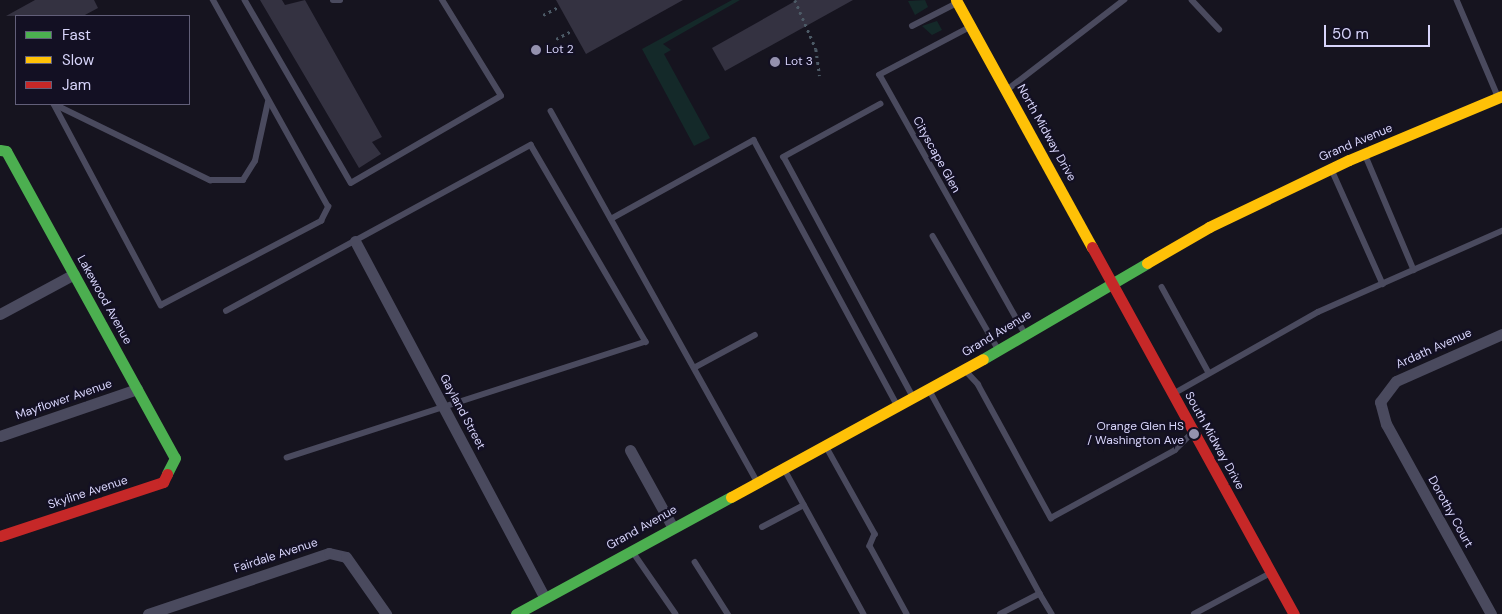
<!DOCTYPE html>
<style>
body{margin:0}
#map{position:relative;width:1502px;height:614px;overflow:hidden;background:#16141f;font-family:"DM Sans",sans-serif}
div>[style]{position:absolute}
.green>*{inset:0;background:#142929}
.building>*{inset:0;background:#343241}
.path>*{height:2.5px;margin-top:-1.25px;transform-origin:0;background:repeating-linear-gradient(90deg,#4c5a66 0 2.5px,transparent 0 6.5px)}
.lane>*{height:5.5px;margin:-2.75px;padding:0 2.75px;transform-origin:2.75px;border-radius:2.75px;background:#4a4a5e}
.street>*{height:11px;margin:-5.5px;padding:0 5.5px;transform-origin:5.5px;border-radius:5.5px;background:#4a4a5e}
.fast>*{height:11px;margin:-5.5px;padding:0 5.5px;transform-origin:5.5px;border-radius:5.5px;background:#4caf50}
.slow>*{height:11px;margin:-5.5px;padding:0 5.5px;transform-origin:5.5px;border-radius:5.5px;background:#ffc107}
.jam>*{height:11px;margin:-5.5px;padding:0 5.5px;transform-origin:5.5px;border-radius:5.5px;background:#c62828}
.dots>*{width:14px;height:14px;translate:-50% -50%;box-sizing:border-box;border:2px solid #131023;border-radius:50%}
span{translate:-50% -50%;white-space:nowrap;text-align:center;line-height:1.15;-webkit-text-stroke:4.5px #131023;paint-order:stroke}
.poi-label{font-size:12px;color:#d8d5fb}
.left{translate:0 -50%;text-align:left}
.right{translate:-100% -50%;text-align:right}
.street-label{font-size:12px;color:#d8d5fb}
.legend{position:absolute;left:15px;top:15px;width:175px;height:90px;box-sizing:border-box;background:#131023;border:1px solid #625f79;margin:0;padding:6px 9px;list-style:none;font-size:15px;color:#d8d5fb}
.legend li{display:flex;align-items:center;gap:10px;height:25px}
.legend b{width:25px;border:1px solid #625f79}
.scale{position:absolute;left:1324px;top:25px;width:106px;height:22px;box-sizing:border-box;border:2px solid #d8d5fb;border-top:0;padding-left:6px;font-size:15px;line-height:18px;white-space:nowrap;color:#d8d5fb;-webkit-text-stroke:4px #131023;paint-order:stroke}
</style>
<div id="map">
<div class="green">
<i style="clip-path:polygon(732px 0,740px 0,663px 44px,671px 50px,664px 54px,710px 138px,694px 146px,642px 49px)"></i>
<i style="clip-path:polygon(925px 0,928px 7px,915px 15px,908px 1px)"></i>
<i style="clip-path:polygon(937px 21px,942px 30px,932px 35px,922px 26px)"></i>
</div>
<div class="building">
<i style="clip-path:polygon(35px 0,94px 0,98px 8px,83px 16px,6px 16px)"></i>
<i style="clip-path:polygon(260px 0,282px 0,285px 5px,305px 0,382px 137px,372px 142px,381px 154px,359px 168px)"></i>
<i style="clip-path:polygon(556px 0,683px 0,586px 54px)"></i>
<i style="clip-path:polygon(797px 0,853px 0,725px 71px,712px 48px)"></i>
</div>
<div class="path">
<i style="left:795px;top:0;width:53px;rotate:66.8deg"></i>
<i style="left:816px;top:49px;width:27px;rotate:82deg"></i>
<i style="left:543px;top:15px;width:19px;rotate:-28deg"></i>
<i style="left:556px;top:39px;width:19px;rotate:-28deg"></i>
</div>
<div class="lane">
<i style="left:245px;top:0;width:211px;rotate:59.9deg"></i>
<i style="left:351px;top:183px;width:173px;rotate:-30.1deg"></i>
<i style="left:501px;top:96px;width:113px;rotate:-121.6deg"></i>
<i style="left:333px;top:0;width:7px"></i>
<i style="left:1192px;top:0;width:40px;rotate:47deg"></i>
<i style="left:1457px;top:0;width:104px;rotate:66.9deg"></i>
<i style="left:912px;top:26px;width:51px;rotate:-27.1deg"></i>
<i style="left:969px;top:28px;width:101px;rotate:152.2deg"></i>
<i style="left:880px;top:75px;width:295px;rotate:60.7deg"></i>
<i style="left:1007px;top:90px;width:148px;rotate:-37.6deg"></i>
<i style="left:54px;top:104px;width:228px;rotate:62deg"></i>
<i style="left:161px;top:305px;width:181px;rotate:-27.7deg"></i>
<i style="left:321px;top:221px;width:16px;rotate:-63deg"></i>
<i style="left:328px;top:207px;width:237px;rotate:-119.1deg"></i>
<i style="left:54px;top:104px;width:174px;rotate:26deg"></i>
<i style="left:210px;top:180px;width:33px"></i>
<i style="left:243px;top:180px;width:22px;rotate:-58deg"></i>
<i style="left:255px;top:161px;width:60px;rotate:-77.6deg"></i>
<i style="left:881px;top:104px;width:111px;rotate:151.3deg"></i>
<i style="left:784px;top:157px;width:270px;rotate:61.7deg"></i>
<i style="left:551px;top:111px;width:422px;rotate:60.9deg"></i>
<i style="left:1365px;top:154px;width:126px;rotate:67.1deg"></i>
<i style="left:1332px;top:170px;width:125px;rotate:65.9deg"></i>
<i style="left:611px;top:219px;width:163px;rotate:-28.9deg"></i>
<i style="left:754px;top:140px;width:300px;rotate:61.6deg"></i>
<i style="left:933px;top:236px;width:128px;rotate:60deg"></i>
<i style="left:1162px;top:287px;width:98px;rotate:61.3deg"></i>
<i style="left:226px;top:311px;width:347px;rotate:-28.6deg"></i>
<i style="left:531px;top:145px;width:228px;rotate:59.7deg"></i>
<i style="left:646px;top:342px;width:377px;rotate:162.1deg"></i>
<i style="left:694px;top:368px;width:69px;rotate:-28.4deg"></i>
<i style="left:966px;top:371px;width:18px;rotate:47deg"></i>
<i style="left:978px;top:384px;width:153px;rotate:61.4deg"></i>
<i style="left:1051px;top:518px;width:141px;rotate:-28.7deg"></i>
<i style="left:1175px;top:450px;width:24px;rotate:-45deg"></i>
<i style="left:930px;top:391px;width:231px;rotate:61.5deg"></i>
<i style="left:1040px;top:594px;width:44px;rotate:152.9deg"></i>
<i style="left:1175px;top:393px;width:164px;rotate:-29.5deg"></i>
<i style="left:1318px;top:312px;width:201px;rotate:-23.8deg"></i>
<i style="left:826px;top:446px;width:101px;rotate:60.9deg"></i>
<i style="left:875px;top:534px;width:13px;rotate:113deg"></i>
<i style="left:870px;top:546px;width:77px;rotate:61.4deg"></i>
<i style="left:785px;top:470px;width:164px;rotate:61.3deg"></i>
<i style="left:762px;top:527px;width:47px;rotate:-27.6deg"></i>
<i style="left:633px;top:552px;width:75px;rotate:55.3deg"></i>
<i style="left:695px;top:562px;width:62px;rotate:57.6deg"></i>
<i style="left:1040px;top:594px;width:23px;rotate:59deg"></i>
<i style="left:1194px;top:614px;width:85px;rotate:-28.1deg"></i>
</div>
<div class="street">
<i style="left:355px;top:241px;width:403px;rotate:62deg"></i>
<i style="left:0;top:314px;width:84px;rotate:-28.4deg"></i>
<i style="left:0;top:436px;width:145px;rotate:-18.9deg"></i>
<i style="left:630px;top:450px;width:87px;rotate:61.1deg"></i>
<i style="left:148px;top:614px;width:191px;rotate:-18.6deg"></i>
<i style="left:329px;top:553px;width:17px;rotate:13deg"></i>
<i style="left:346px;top:557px;width:70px;rotate:54.9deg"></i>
<i style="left:1491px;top:614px;width:217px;rotate:-118.9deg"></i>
<i style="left:1386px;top:424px;width:23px;rotate:-105deg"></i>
<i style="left:1380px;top:402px;width:26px;rotate:-53deg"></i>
<i style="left:1396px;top:381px;width:116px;rotate:-23.9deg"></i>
</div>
<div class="fast">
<i style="left:0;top:150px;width:6px;rotate:9deg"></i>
<i style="left:6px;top:151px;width:350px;rotate:61.2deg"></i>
<i style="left:175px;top:458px;width:18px;rotate:117deg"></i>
<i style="left:983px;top:359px;width:190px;rotate:-30.3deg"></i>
<i style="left:516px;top:614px;width:245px;rotate:-28.6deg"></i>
</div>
<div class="slow">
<i style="left:956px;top:0;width:282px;rotate:61.2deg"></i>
<i style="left:1147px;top:263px;width:72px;rotate:-30.1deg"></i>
<i style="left:1209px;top:227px;width:155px;rotate:-25.6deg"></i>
<i style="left:1349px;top:160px;width:166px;rotate:-22.7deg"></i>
<i style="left:731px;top:497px;width:287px;rotate:-28.7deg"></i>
</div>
<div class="jam">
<i style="left:1092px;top:247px;width:419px;rotate:61.2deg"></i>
<i style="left:0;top:536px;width:172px;rotate:-18.3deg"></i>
<i style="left:163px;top:482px;width:9px;rotate:-63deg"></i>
</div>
<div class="dots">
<i style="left:536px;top:50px;background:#9491ae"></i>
<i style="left:775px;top:62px;background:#9491ae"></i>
<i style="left:1194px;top:434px;background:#9491ae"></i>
</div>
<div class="poi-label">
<span class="left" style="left:546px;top:50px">Lot 2</span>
<span class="left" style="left:785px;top:62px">Lot 3</span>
<span class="right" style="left:1184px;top:434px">Orange Glen HS<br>/ Washington Ave</span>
</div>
<div class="street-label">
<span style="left:1046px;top:133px;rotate:61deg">North Midway Drive</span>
<span style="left:1356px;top:143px;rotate:-23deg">Grand Avenue</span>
<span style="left:936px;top:155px;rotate:61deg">Cityscape Glen</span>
<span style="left:104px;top:300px;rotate:61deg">Lakewood Avenue</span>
<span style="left:997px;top:334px;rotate:-31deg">Grand Avenue</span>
<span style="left:1434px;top:349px;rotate:-24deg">Ardath Avenue</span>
<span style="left:64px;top:400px;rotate:-19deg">Mayflower Avenue</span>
<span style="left:462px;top:412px;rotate:62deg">Gayland Street</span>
<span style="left:1214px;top:441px;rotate:61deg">South Midway Drive</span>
<span style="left:88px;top:493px;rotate:-18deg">Skyline Avenue</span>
<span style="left:1450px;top:512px;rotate:61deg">Dorothy Court</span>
<span style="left:642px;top:528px;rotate:-29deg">Grand Avenue</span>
<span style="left:276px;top:556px;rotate:-18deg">Fairdale Avenue</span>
</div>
<ul class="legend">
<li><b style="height:6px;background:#4caf50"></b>Fast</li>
<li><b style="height:6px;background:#ffc107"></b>Slow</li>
<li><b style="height:6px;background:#c62828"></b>Jam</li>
</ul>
<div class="scale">50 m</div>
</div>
